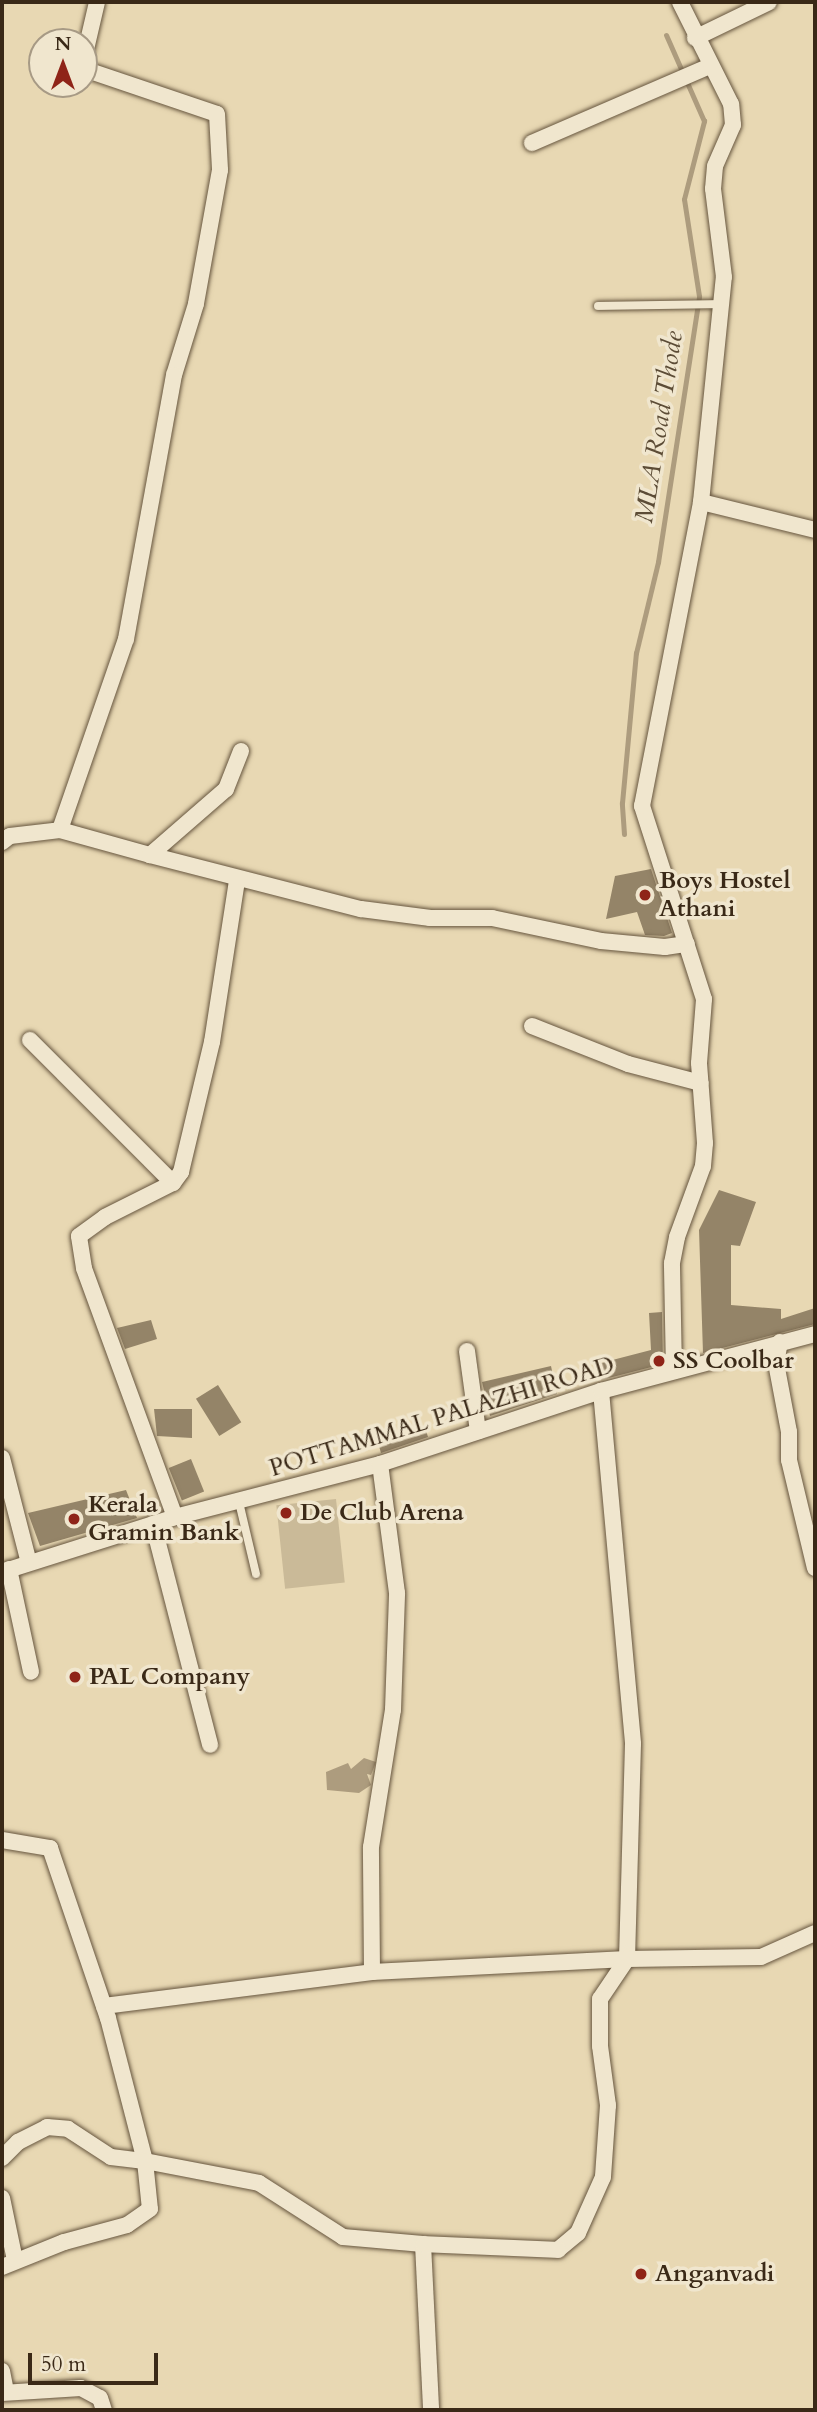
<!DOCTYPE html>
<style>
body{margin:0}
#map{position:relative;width:817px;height:2412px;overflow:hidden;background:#e8d8b3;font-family:Cardo,serif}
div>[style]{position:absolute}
.green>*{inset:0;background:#caba98;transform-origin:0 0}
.water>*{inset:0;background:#ad9c7e}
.stream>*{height:5px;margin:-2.5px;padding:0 2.5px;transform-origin:2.5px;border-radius:2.5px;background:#ad9c7e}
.building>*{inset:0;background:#948468;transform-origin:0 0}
.roads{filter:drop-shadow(0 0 2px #66553e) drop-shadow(0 0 2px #66553e)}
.service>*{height:8px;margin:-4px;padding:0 4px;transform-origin:4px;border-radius:4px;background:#f0e6ce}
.minor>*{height:16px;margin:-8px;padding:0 8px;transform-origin:8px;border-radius:8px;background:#f0e6ce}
.dots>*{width:19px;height:19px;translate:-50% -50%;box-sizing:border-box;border:4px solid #f0e6ce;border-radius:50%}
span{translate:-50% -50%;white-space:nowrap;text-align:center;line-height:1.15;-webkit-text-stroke:7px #f0e6ce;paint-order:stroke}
.poi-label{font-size:24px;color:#3a2917;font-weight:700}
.left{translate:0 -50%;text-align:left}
.street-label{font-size:24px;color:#3a2917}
.water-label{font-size:26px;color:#5c4c36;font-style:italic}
.frame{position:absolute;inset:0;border:4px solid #3a2917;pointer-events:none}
.north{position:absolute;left:28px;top:28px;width:70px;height:70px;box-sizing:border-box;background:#f0e6ce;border:2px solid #a79a85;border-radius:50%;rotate:0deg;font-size:19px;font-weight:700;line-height:28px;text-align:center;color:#3a2917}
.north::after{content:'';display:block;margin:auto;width:24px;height:32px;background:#8f2418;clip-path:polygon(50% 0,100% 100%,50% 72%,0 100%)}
.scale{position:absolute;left:28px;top:2353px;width:130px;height:32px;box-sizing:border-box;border:4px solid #3a2917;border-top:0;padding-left:9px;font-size:21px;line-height:24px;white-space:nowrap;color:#3a2917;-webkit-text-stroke:5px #f0e6ce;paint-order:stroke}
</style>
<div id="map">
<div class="green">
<i style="left:336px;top:1499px;width:84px;height:60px;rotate:84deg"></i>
</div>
<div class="water">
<i style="clip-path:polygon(364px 1758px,376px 1762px,371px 1775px,367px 1774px,371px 1785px,359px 1793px,327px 1790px,326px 1772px,348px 1763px,351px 1769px)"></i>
</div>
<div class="stream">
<i style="left:624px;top:834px;width:31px;rotate:-94deg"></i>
<i style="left:622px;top:803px;width:151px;rotate:-84.7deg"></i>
<i style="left:636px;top:653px;width:94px;rotate:-76.4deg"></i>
<i style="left:658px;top:562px;width:269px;rotate:-81.2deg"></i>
<i style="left:699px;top:296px;width:98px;rotate:-98.8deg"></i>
<i style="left:684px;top:199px;width:81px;rotate:-75.6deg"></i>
<i style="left:704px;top:121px;width:94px;rotate:-113.8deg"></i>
</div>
<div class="building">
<i style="clip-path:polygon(651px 869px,672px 933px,664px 936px,645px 935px,637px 912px,606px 919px,615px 876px)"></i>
<i style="clip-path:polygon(719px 1190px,756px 1202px,740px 1246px,731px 1245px,731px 1305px,781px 1309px,781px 1319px,815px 1308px,815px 1324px,703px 1353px,699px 1230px)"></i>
<i style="clip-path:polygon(662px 1312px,663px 1364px,601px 1380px,597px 1364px,651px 1350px,649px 1313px)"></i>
<i style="clip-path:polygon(151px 1320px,157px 1339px,125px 1349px,117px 1328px)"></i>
<i style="clip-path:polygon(551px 1366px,557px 1394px,490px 1416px,482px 1382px)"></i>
<i style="left:218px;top:1385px;width:44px;height:26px;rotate:58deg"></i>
<i style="clip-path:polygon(154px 1409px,192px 1409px,192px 1438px,157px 1436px)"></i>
<i style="clip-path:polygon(425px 1427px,428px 1437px,381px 1453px,377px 1439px)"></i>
<i style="left:191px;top:1459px;width:35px;height:24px;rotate:68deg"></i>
<i style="clip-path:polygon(126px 1490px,137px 1518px,40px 1546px,28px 1513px)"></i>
</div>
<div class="roads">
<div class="service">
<i style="left:598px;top:306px;width:123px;rotate:-0.9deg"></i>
<i style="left:239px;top:1502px;width:74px;rotate:76.7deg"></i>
</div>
<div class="minor">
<i style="left:695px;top:38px;width:82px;rotate:-25.9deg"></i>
<i style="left:84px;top:58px;width:57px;rotate:-76.9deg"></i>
<i style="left:84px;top:69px;width:140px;rotate:18.7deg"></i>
<i style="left:217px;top:114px;width:56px;rotate:86.9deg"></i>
<i style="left:220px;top:170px;width:136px;rotate:100.2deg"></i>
<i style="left:196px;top:304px;width:74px;rotate:107.2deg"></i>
<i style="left:174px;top:375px;width:268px;rotate:100.3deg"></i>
<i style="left:126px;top:639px;width:202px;rotate:109.1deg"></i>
<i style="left:60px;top:830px;width:93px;rotate:15.5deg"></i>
<i style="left:532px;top:143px;width:194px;rotate:-23.4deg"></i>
<i style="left:701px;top:502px;width:117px;rotate:13.8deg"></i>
<i style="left:241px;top:751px;width:41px;rotate:111.5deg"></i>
<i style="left:226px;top:789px;width:101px;rotate:139deg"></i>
<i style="left:150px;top:855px;width:218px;rotate:14.4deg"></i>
<i style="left:361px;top:909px;width:70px;rotate:7.4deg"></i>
<i style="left:430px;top:918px;width:62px"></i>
<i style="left:492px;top:918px;width:111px;rotate:11.9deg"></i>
<i style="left:601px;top:941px;width:64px;rotate:5.4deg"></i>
<i style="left:665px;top:947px;width:22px;rotate:-8deg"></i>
<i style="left:2px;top:842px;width:10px;rotate:-37deg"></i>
<i style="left:10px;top:836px;width:50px;rotate:-6.8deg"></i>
<i style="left:532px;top:1026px;width:103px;rotate:21.6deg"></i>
<i style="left:628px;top:1064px;width:75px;rotate:14.6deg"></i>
<i style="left:30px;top:1040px;width:202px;rotate:45deg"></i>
<i style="left:780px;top:1342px;width:21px;rotate:101deg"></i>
<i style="left:776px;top:1363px;width:70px;rotate:79.3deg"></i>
<i style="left:789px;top:1432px;width:28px;rotate:90deg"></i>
<i style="left:789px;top:1460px;width:111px;rotate:76.5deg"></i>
<i style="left:467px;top:1351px;width:81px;rotate:82.2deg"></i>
<i style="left:674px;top:1371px;width:108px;rotate:-91.1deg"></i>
<i style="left:672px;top:1263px;width:26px;rotate:-79deg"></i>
<i style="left:677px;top:1237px;width:76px;rotate:-69.9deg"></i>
<i style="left:703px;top:1166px;width:23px;rotate:-85deg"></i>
<i style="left:705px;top:1143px;width:80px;rotate:-94.3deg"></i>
<i style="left:699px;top:1063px;width:64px;rotate:-85.5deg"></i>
<i style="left:704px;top:999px;width:203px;rotate:-107.8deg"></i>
<i style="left:642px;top:806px;width:310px;rotate:-79deg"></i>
<i style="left:701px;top:502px;width:226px;rotate:-84.2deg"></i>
<i style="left:724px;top:277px;width:89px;rotate:-97.1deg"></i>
<i style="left:713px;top:189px;width:23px;rotate:-85deg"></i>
<i style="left:715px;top:166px;width:45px;rotate:-66.3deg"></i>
<i style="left:733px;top:125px;width:21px;rotate:-95deg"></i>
<i style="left:731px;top:104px;width:114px;rotate:-116.6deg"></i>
<i style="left:601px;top:1391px;width:354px;rotate:84.8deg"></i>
<i style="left:633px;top:1744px;width:215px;rotate:91.6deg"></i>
<i style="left:627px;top:1959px;width:134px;rotate:-0.9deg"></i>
<i style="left:761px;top:1957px;width:59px;rotate:-24deg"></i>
<i style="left:2px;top:1458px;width:108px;rotate:75.6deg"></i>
<i style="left:175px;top:1517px;width:265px;rotate:-110.1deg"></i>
<i style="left:84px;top:1268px;width:32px;rotate:-99deg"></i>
<i style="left:79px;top:1236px;width:32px;rotate:-36deg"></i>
<i style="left:105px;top:1217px;width:76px;rotate:-26.6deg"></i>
<i style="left:173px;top:1183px;width:14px;rotate:-54deg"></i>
<i style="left:181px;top:1172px;width:134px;rotate:-76.6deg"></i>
<i style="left:212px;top:1042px;width:164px;rotate:-81.2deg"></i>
<i style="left:153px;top:1524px;width:228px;rotate:75.5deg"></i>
<i style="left:9px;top:1569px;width:105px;rotate:77.9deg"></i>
<i style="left:2px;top:1572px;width:182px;rotate:-17.6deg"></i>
<i style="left:175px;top:1517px;width:212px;rotate:-14.5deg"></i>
<i style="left:380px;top:1464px;width:233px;rotate:-18.3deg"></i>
<i style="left:601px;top:1391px;width:221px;rotate:-14.9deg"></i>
<i style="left:2px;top:1840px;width:49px;rotate:9.5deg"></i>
<i style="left:50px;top:1848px;width:180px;rotate:71.2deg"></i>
<i style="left:108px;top:2018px;width:148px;rotate:75.5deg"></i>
<i style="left:145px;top:2161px;width:116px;rotate:10.9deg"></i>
<i style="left:259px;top:2183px;width:100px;rotate:32.7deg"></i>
<i style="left:343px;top:2237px;width:80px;rotate:5deg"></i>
<i style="left:423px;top:2244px;width:166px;rotate:87.2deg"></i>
<i style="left:372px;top:1972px;width:255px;rotate:-2.9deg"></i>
<i style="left:627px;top:1959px;width:48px;rotate:124deg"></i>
<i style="left:600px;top:1999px;width:47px;rotate:90deg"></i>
<i style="left:600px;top:2046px;width:60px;rotate:82.3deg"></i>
<i style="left:608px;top:2105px;width:72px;rotate:94deg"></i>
<i style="left:603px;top:2177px;width:61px;rotate:114.1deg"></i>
<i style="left:578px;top:2233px;width:26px;rotate:140deg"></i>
<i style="left:558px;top:2250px;width:135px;rotate:-177.5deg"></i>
<i style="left:104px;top:2006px;width:270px;rotate:-7.2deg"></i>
<i style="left:372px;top:1972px;width:125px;rotate:-90.5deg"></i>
<i style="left:371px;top:1847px;width:139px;rotate:-80.9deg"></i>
<i style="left:393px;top:1710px;width:117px;rotate:-88deg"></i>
<i style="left:397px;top:1593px;width:130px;rotate:-97.5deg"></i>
<i style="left:2px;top:2158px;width:23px;rotate:-45deg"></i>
<i style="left:18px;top:2142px;width:33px;rotate:-27deg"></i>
<i style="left:47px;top:2127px;width:21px;rotate:5deg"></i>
<i style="left:68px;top:2129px;width:51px;rotate:33.1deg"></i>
<i style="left:111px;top:2157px;width:34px;rotate:7deg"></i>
<i style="left:145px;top:2161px;width:48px;rotate:84.1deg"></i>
<i style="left:150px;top:2209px;width:28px;rotate:145deg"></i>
<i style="left:127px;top:2225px;width:65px;rotate:164.9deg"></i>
<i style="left:64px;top:2242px;width:67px;rotate:158deg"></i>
<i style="left:2px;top:2198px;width:63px;rotate:78.2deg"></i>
<i style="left:2px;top:2371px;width:21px;rotate:79deg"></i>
<i style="left:2px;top:2393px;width:79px;rotate:-3.6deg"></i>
<i style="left:81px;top:2388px;width:21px;rotate:28deg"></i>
<i style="left:100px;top:2398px;width:13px;rotate:72deg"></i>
</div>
</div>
<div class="dots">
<i style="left:645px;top:895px;background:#8f2418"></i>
<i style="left:659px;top:1361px;background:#8f2418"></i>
<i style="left:286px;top:1513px;background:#8f2418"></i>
<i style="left:74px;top:1519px;background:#8f2418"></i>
<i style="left:75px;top:1677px;background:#8f2418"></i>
<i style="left:641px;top:2274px;background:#8f2418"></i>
</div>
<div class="poi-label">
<span class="left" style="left:659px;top:895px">Boys Hostel<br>Athani</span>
<span class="left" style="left:673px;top:1361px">SS Coolbar</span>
<span class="left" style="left:88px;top:1519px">Kerala<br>Gramin Bank</span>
<span class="left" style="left:300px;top:1513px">De Club Arena</span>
<span class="left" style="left:89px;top:1677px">PAL Company</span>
<span class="left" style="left:655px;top:2274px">Anganvadi</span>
</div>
<div class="street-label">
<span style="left:442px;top:1417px;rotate:-17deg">POTTAMMAL PALAZHI ROAD</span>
</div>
<div class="water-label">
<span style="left:659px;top:427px;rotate:-81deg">MLA Road Thode</span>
</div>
<div class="frame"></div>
<div class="north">N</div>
<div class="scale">50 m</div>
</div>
